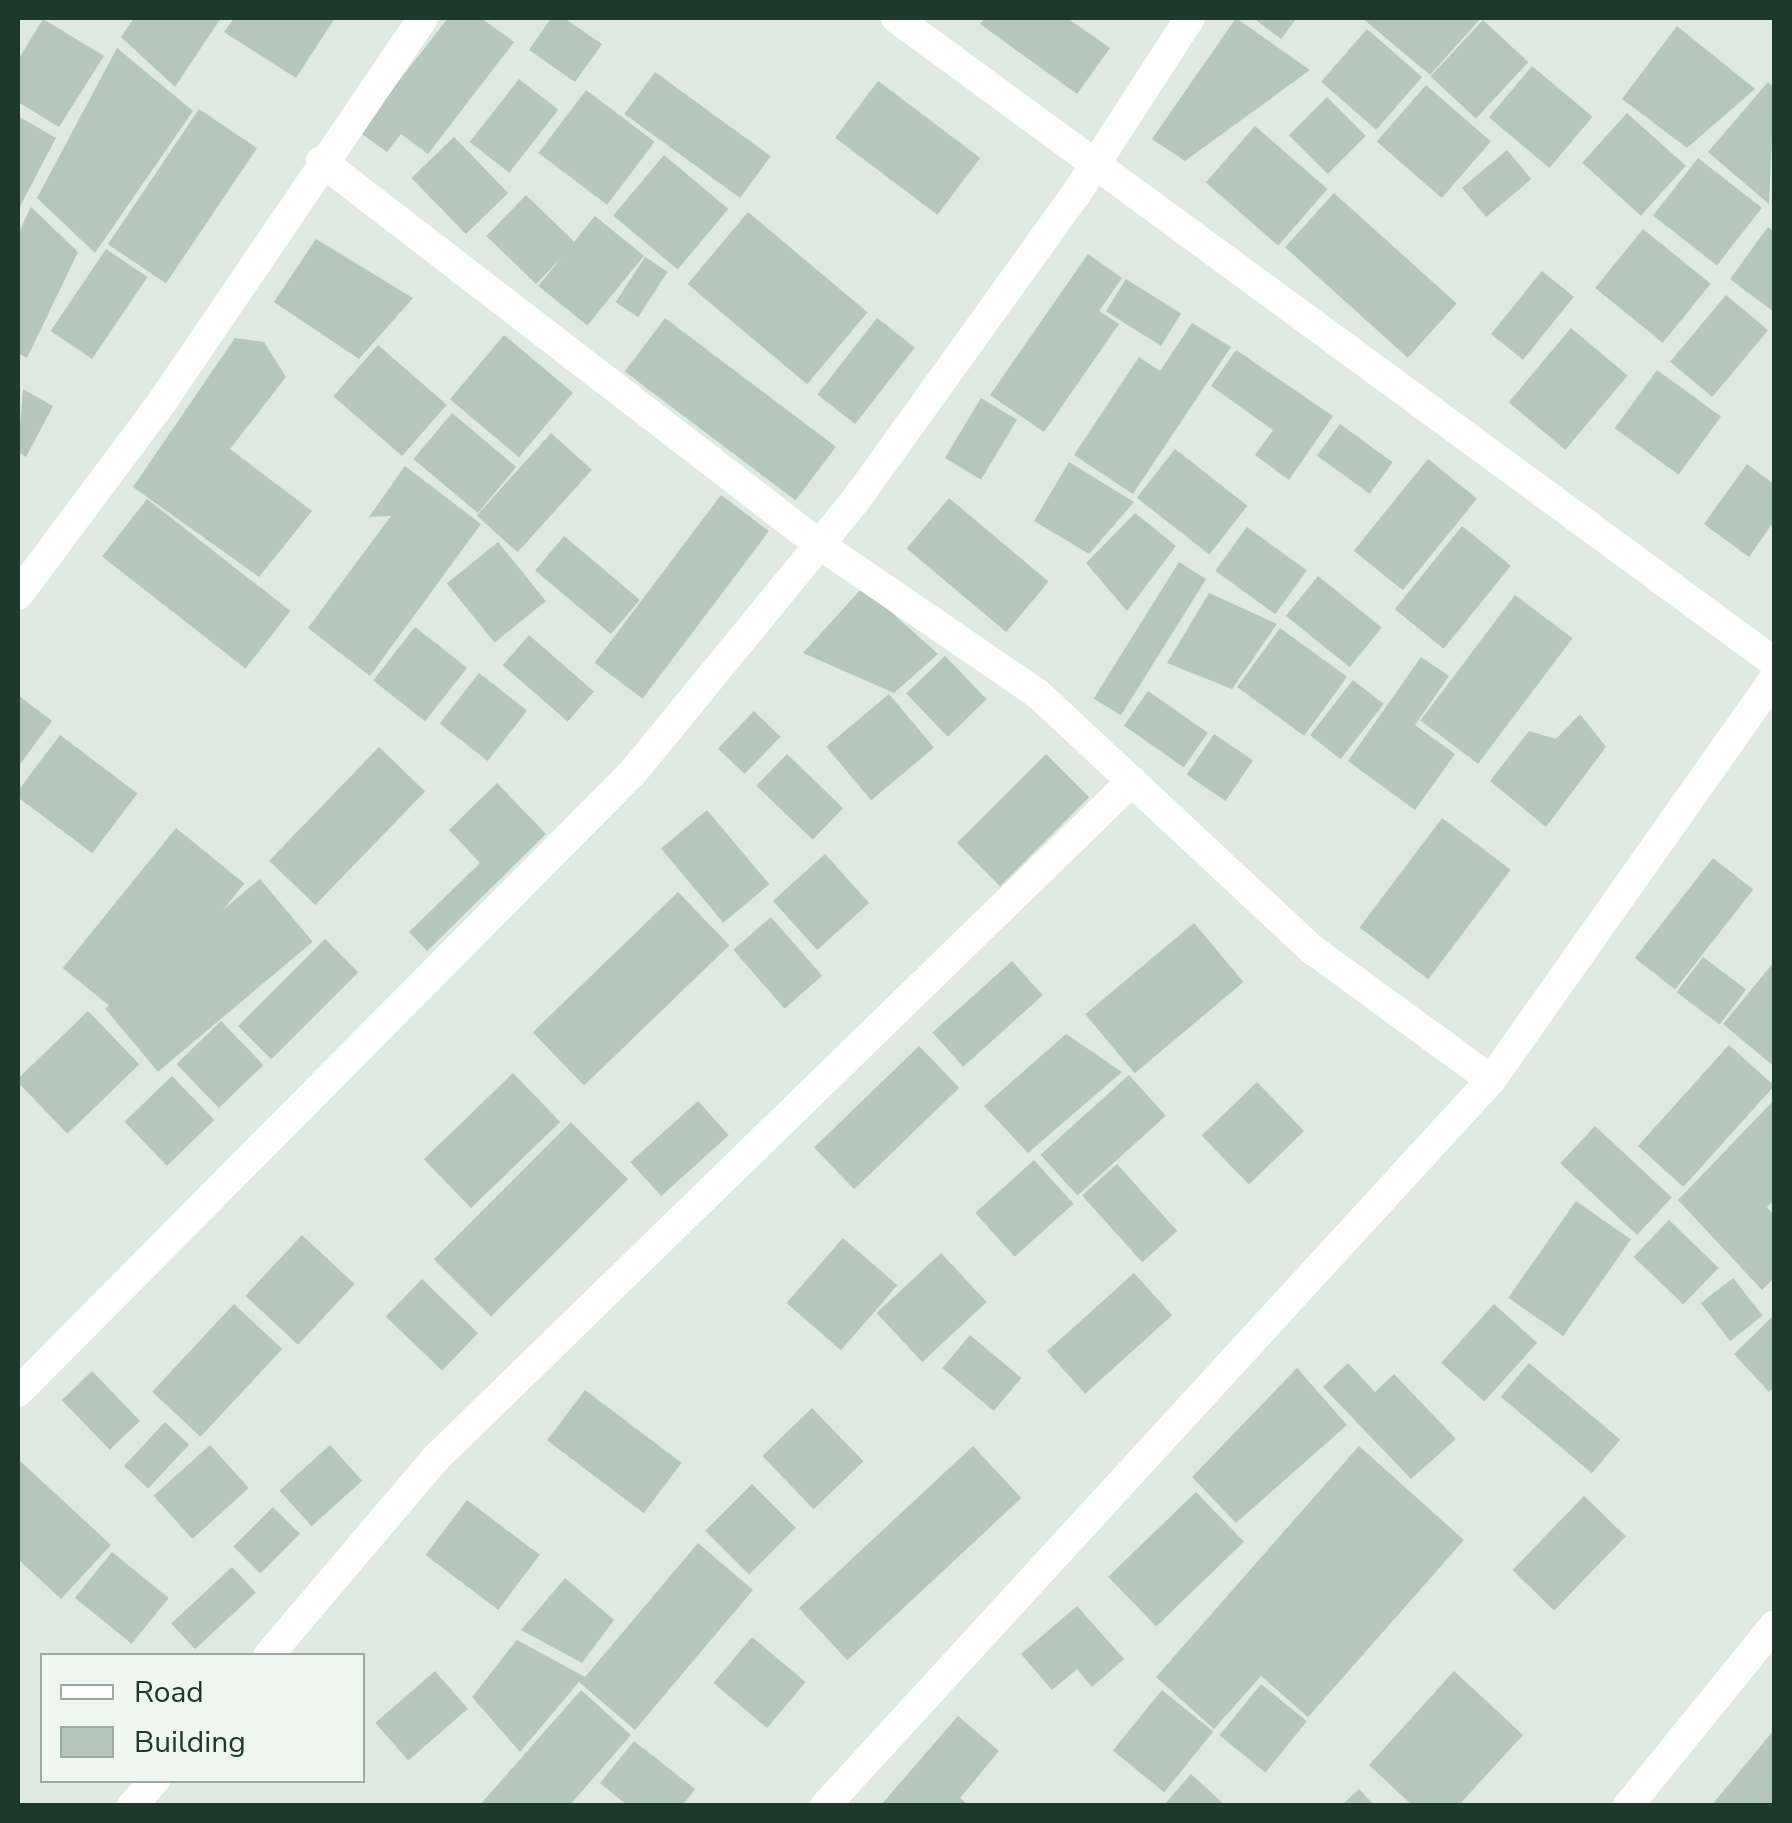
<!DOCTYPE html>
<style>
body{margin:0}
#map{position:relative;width:1792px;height:1823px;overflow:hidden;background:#dde9e1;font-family:"Nunito Sans",sans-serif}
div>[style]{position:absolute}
.building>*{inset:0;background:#b5c7bc;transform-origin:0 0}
.minor>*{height:30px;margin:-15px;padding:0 15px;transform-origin:15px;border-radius:15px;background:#fff}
span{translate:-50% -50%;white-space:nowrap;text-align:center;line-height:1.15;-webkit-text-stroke:10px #edf6f0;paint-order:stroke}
.frame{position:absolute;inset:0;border:20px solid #1e392c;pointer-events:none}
.legend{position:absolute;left:40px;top:1653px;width:325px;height:130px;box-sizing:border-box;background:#edf6f0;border:2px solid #9aaaa2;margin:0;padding:12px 18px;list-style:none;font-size:30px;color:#1e392c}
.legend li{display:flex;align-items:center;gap:20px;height:50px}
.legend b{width:50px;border:2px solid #9aaaa2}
</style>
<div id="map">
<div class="building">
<i style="clip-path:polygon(134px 18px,221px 18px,175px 87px,121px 37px)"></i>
<i style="clip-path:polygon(234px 18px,335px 18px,296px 78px,224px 32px)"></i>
<i style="clip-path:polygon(448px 18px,481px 18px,514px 42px,428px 154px,401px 134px,387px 152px,359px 132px)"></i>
<i style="clip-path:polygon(551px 18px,564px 18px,602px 44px,575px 82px,529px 50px)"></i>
<i style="clip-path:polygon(985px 18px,1067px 18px,1110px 48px,1077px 94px,980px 24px)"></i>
<i style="clip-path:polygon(1236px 18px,1310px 70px,1185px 161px,1152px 139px)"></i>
<i style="clip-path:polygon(1253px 18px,1297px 18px,1281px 39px)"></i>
<i style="clip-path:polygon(1362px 18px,1481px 18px,1430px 75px)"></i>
<i style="clip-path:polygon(43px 19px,104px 56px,59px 127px,18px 102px,18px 60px)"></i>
<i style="left:1483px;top:20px;width:62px;height:77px;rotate:43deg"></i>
<i style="clip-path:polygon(1677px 26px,1755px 89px,1687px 148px,1622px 99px)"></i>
<i style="left:1367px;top:29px;width:73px;height:70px;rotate:41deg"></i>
<i style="clip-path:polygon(117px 48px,193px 111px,95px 253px,37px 198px)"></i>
<i style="left:1532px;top:66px;width:79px;height:67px;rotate:40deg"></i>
<i style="left:655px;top:72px;width:143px;height:52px;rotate:36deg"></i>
<i style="left:519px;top:79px;width:50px;height:80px;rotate:38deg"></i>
<i style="left:878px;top:81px;width:128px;height:71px;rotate:37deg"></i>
<i style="clip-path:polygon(1768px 82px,1774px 88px,1769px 204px,1708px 152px)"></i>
<i style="left:1426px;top:85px;width:86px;height:75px;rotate:41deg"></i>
<i style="left:586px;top:90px;width:86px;height:79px;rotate:37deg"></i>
<i style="left:1327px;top:97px;width:55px;height:54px;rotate:45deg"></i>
<i style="left:199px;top:109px;width:70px;height:163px;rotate:34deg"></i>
<i style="left:1627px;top:113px;width:79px;height:67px;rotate:42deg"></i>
<i style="clip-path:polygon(18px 116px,56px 138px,18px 210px)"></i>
<i style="left:1255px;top:126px;width:96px;height:75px;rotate:41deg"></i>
<i style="left:454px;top:137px;width:78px;height:59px;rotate:46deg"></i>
<i style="left:1507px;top:150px;width:38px;height:59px;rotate:50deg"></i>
<i style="left:664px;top:155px;width:84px;height:79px;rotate:40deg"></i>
<i style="left:1698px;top:158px;width:81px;height:73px;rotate:38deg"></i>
<i style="left:1334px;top:193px;width:165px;height:73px;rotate:42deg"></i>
<i style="left:526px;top:195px;width:69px;height:57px;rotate:44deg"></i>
<i style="clip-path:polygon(31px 207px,78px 252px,27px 358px,18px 353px,18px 234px)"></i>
<i style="left:748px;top:212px;width:156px;height:94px;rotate:40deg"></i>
<i style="left:595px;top:216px;width:63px;height:90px;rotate:39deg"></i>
<i style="clip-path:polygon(1768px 227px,1774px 232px,1774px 312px,1730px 279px)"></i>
<i style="left:1643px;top:229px;width:87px;height:76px;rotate:39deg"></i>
<i style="clip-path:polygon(316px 239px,413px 298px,359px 359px,274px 302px)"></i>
<i style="left:106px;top:249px;width:50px;height:99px;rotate:34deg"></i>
<i style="clip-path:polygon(1088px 254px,1122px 278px,1099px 311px,1119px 324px,1044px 432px,990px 395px)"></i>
<i style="left:645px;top:257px;width:27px;height:54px;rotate:33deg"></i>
<i style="left:1542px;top:271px;width:41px;height:81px;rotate:39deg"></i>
<i style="left:1126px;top:279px;width:65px;height:38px;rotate:32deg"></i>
<i style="left:1726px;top:295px;width:55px;height:87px;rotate:40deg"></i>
<i style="left:665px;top:318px;width:214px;height:67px;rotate:37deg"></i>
<i style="left:877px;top:318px;width:48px;height:97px;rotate:38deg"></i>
<i style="clip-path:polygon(1192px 323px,1231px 347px,1133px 494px,1074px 455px,1139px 357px,1160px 371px)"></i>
<i style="left:1571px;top:328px;width:74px;height:97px;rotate:40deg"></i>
<i style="left:504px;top:335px;width:90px;height:84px;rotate:40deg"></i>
<i style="clip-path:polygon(235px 338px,264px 342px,286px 377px,230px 449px,312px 511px,259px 577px,133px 487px)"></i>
<i style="left:378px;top:345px;width:91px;height:68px;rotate:41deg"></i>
<i style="clip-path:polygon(1236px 350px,1333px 416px,1289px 480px,1255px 455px,1273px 430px,1211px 386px)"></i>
<i style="left:1657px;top:370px;width:79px;height:72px;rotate:36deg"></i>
<i style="clip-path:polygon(23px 389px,53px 406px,26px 457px,18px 452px)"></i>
<i style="left:981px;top:398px;width:42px;height:70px;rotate:31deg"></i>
<i style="left:452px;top:413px;width:84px;height:60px;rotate:40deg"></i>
<i style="left:1340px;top:424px;width:65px;height:39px;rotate:36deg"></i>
<i style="left:551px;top:433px;width:55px;height:111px;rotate:42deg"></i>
<i style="left:1175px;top:449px;width:92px;height:62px;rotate:38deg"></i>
<i style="left:1428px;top:459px;width:63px;height:118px;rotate:39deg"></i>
<i style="clip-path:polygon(1069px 462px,1134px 502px,1089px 554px,1034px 521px)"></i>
<i style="clip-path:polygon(1747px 464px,1774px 484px,1774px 521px,1749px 557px,1704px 524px)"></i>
<i style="clip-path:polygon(405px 466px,481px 524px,370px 676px,308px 628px,391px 516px,369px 517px)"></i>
<i style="left:721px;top:495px;width:60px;height:210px;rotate:37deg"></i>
<i style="left:949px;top:498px;width:130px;height:66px;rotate:40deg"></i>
<i style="left:147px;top:499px;width:182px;height:73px;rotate:38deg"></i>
<i style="clip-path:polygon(1135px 513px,1176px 546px,1127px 611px,1086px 563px)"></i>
<i style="left:1462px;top:526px;width:63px;height:107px;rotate:39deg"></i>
<i style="left:1247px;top:527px;width:74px;height:54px;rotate:36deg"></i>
<i style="left:564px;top:536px;width:99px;height:45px;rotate:40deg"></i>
<i style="left:498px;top:542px;width:76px;height:66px;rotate:51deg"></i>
<i style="left:1179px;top:562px;width:32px;height:161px;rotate:32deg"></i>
<i style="left:1318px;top:576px;width:82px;height:51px;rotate:39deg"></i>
<i style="clip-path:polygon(863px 587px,938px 654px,894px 693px,803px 653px)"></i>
<i style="clip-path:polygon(1209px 593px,1277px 624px,1232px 689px,1167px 663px)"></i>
<i style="left:1515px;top:595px;width:72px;height:157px;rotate:37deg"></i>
<i style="left:415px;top:627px;width:66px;height:68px;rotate:38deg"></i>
<i style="left:1280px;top:628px;width:83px;height:73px;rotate:36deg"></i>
<i style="left:529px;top:635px;width:86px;height:40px;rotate:41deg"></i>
<i style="left:945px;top:656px;width:60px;height:54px;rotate:46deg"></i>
<i style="clip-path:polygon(1421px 657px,1449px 676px,1415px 725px,1455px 754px,1415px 810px,1348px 761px)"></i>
<i style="left:479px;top:673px;width:61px;height:64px;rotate:38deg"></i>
<i style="left:1353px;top:680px;width:39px;height:70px;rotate:38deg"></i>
<i style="left:1148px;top:691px;width:73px;height:42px;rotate:35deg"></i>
<i style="left:889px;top:694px;width:70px;height:82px;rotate:50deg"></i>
<i style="clip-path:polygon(18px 695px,52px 721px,18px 767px)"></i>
<i style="left:754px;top:711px;width:37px;height:52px;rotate:44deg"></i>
<i style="clip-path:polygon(1580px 714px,1606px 747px,1546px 827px,1490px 781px,1529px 731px,1556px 739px)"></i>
<i style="left:1214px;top:734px;width:47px;height:49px;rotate:34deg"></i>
<i style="left:60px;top:735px;width:97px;height:75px;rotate:37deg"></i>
<i style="left:379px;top:747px;width:64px;height:158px;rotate:44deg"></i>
<i style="left:787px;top:754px;width:78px;height:44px;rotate:44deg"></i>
<i style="left:1046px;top:754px;width:61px;height:126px;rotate:45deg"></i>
<i style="clip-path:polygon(497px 783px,546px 834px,427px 951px,409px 932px,480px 863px,449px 830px)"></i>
<i style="left:707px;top:810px;width:97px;height:60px;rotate:50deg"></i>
<i style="left:1442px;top:818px;width:86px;height:137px;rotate:37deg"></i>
<i style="left:176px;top:828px;width:88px;height:180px;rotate:39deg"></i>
<i style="left:825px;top:854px;width:66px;height:70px;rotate:48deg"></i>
<i style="left:1713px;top:858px;width:51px;height:127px;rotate:38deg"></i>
<i style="left:260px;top:879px;width:82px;height:202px;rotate:50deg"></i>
<i style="left:678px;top:892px;width:74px;height:202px;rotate:46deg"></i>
<i style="left:771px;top:917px;width:78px;height:50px;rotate:49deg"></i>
<i style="left:1194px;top:923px;width:77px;height:142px;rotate:50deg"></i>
<i style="left:325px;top:939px;width:47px;height:123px;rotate:45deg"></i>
<i style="left:1703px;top:957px;width:54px;height:44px;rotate:37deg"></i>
<i style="left:1012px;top:961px;width:46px;height:107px;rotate:48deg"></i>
<i style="clip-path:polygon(1774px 962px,1774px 1060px,1771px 1064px,1723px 1024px)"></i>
<i style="left:88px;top:1011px;width:74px;height:100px;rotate:46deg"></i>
<i style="left:221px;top:1021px;width:61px;height:62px;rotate:46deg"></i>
<i style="clip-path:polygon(1066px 1034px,1122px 1072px,1028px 1153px,984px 1106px)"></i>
<i style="left:1729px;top:1045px;width:61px;height:136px;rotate:42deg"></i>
<i style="left:919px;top:1046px;width:58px;height:146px;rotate:46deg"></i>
<i style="left:513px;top:1073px;width:68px;height:124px;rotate:46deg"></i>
<i style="left:1129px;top:1075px;width:55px;height:119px;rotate:48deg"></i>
<i style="left:172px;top:1076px;width:61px;height:66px;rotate:46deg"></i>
<i style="left:1257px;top:1082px;width:68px;height:77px;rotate:46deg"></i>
<i style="clip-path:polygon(1774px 1100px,1774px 1200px,1767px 1207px,1774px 1215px,1774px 1278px,1762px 1290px,1678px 1200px)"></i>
<i style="left:698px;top:1101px;width:46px;height:91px;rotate:48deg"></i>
<i style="left:571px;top:1122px;width:81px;height:194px;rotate:45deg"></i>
<i style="left:1595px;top:1126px;width:105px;height:51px;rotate:43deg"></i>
<i style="left:1034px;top:1160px;width:59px;height:79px;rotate:48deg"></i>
<i style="left:1117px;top:1164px;width:90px;height:47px;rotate:48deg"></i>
<i style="left:1576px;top:1201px;width:67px;height:118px;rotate:35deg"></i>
<i style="left:1669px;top:1220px;width:69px;height:51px;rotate:44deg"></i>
<i style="left:302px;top:1235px;width:72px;height:83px;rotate:43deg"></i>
<i style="left:843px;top:1238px;width:72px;height:86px;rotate:41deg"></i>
<i style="left:941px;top:1253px;width:67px;height:88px;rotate:47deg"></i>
<i style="left:1134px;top:1273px;width:57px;height:117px;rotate:48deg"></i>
<i style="left:1733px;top:1278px;width:48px;height:41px;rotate:52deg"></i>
<i style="left:422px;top:1279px;width:78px;height:52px;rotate:44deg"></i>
<i style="left:234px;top:1304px;width:66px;height:120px;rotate:43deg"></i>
<i style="left:1494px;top:1304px;width:58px;height:79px;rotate:42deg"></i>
<i style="clip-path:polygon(1774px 1315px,1774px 1387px,1769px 1392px,1734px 1354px)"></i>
<i style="left:970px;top:1335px;width:67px;height:43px;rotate:40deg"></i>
<i style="clip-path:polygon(1348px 1363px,1375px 1392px,1394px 1374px,1456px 1439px,1411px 1479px,1323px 1387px)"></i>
<i style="left:1529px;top:1363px;width:119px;height:44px;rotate:40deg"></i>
<i style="clip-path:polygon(1297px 1368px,1347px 1425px,1236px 1523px,1192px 1477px)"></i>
<i style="left:92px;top:1371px;width:69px;height:42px;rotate:46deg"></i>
<i style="left:585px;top:1390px;width:121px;height:63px;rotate:37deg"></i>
<i style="left:812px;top:1408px;width:74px;height:69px;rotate:46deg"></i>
<i style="left:165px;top:1422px;width:33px;height:60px;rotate:43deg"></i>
<i style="left:210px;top:1445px;width:58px;height:76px;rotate:48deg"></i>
<i style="left:330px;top:1445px;width:48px;height:68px;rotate:48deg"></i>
<i style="left:973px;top:1446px;width:71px;height:238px;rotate:47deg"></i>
<i style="clip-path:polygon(1359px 1446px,1464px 1540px,1308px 1717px,1261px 1676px,1214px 1729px,1156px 1677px)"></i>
<i style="clip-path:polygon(18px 1459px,111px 1545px,61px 1599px,18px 1559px)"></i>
<i style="left:752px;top:1484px;width:62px;height:66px;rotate:45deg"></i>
<i style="left:1196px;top:1492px;width:69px;height:122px;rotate:46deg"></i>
<i style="left:1584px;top:1496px;width:58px;height:103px;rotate:44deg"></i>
<i style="left:467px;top:1500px;width:91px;height:69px;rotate:37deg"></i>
<i style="left:273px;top:1507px;width:38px;height:56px;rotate:45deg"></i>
<i style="clip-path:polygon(698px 1543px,753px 1590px,635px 1730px,579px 1682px,520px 1752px,472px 1697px,517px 1640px,585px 1677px)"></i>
<i style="left:112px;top:1552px;width:73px;height:59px;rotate:39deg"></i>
<i style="left:232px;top:1567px;width:35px;height:83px;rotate:47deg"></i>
<i style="clip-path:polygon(565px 1578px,614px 1620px,582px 1663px,521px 1630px)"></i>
<i style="clip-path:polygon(1077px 1606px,1124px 1659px,1092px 1687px,1077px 1669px,1052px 1690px,1021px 1654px)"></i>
<i style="left:752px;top:1637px;width:70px;height:60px;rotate:40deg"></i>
<i style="left:435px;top:1671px;width:50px;height:79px;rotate:49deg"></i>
<i style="clip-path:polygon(1454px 1671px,1523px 1735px,1458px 1806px,1413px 1806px,1369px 1765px)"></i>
<i style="left:1261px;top:1684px;width:59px;height:66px;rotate:39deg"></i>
<i style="clip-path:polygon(581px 1690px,631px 1735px,569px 1806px,479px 1806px)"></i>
<i style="left:1162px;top:1690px;width:66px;height:78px;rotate:39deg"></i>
<i style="clip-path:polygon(958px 1716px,999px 1751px,960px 1798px,969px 1806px,880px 1806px)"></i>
<i style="clip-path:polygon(1774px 1730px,1774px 1806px,1711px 1806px)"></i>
<i style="clip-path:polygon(634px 1741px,695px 1789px,682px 1806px,628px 1806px,600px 1783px)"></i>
<i style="clip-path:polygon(1191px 1774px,1226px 1806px,1163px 1806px)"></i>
<i style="clip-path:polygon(1359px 1789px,1375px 1806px,1341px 1806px)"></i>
</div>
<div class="minor">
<i style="left:896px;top:18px;width:1089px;rotate:36.26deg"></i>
<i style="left:321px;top:161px;width:625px;rotate:37.59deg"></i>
<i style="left:816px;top:542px;width:269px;rotate:34.4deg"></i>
<i style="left:1038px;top:694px;width:376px;rotate:43deg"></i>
<i style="left:1313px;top:950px;width:220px;rotate:36.1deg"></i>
<i style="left:18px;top:595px;width:244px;rotate:-53.3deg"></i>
<i style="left:164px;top:399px;width:461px;rotate:-55.8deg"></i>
<i style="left:18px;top:1392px;width:875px;rotate:-45.23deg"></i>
<i style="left:634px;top:771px;width:354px;rotate:-50.7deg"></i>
<i style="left:858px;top:497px;width:373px;rotate:-54.3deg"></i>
<i style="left:1076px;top:194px;width:210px;rotate:-57.1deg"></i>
<i style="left:268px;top:1656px;width:260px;rotate:-49.7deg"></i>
<i style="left:436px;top:1458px;width:971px;rotate:-44.21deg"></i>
<i style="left:132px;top:1806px;width:35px;rotate:-49deg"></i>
<i style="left:825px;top:1806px;width:985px;rotate:-47.47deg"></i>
<i style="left:1491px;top:1080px;width:491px;rotate:-54.8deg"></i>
<i style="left:1628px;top:1806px;width:232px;rotate:-51deg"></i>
</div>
<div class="frame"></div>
<ul class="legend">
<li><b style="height:12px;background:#fff"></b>Road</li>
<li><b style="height:28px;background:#b5c7bc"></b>Building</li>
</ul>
</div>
